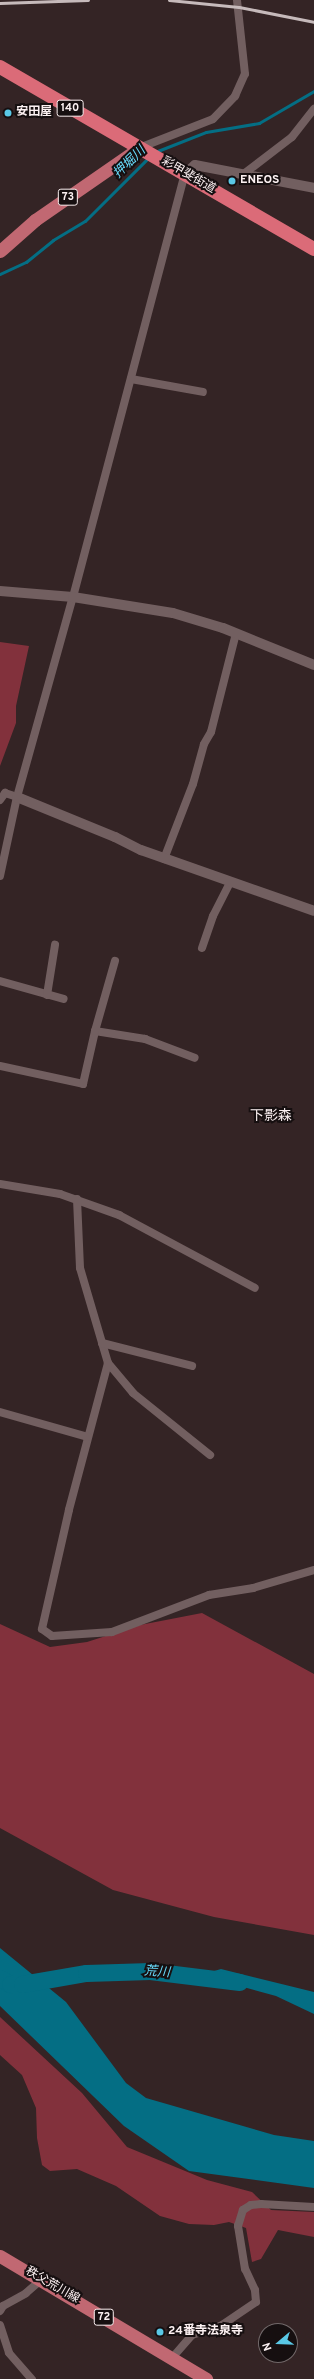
<!DOCTYPE html>
<meta charset="utf-8">
<style>
body{margin:0}
#map{position:relative;width:314px;height:2379px;overflow:hidden;background:#342425;font-family:Overpass,"Noto Sans JP",sans-serif}
div>[style]{position:absolute}
.forest>*{inset:0;background:#82313c}
.water>*{inset:0;background:#046e84}
.stream>*{height:3px;margin:-1.5px;padding:0 1.5px;transform-origin:1.5px;border-radius:1.5px;background:#046e84}
.river>*{height:17px;margin:-8.5px;padding:0 8.5px;transform-origin:8.5px;border-radius:8.5px;background:#046e84}
.minor>*{height:8px;margin:-4px;padding:0 4px;transform-origin:4px;border-radius:4px;background:#725f60}
.tertiary>*{height:10px;margin:-5px;padding:0 5px;transform-origin:5px;border-radius:5px;background:#725f60}
.primary>*{height:13px;margin:-6.5px;padding:0 6.5px;transform-origin:6.5px;border-radius:6.5px;background:#c16872}
.trunk>*{height:14px;margin:-7px;padding:0 7px;transform-origin:7px;border-radius:7px;background:#db6b78}
.rail>*{height:3px;margin:-1.5px;padding:0 1.5px;transform-origin:1.5px;border-radius:1.5px;background:#c6babb}
.dots>*{width:11px;height:11px;translate:-50% -50%;box-sizing:border-box;border:2px solid #160f10;border-radius:50%}
span{translate:-50% -50%;white-space:nowrap;text-align:center;line-height:1.15;-webkit-text-stroke:4px #160f10;paint-order:stroke}
.shield-label span{padding:1px 3px;background:#160f10;border:1px solid;border-radius:3px;-webkit-text-stroke-width:0}
.shield-label{font-size:11px;color:#fbf0f1;font-weight:700}
.poi-label{font-size:12px;color:#fbf0f1;font-weight:700}
.left{translate:0 -50%;text-align:left}
.street-label{font-size:12px;color:#fbf0f1}
.water-label{font-size:13px;color:#68dbfb;font-style:italic}
.quarter-label{font-size:14px;color:#fbf0f1}
.north{position:absolute;left:258px;top:2323px;width:40px;height:40px;box-sizing:border-box;background:#160f10;border:1px solid #72696a;border-radius:50%;rotate:251deg;font-size:11px;font-weight:700;line-height:16px;text-align:center;color:#fbf0f1}
.north::after{content:'';display:block;margin:auto;width:14px;height:18px;background:#5ac8e6;clip-path:polygon(50% 0,100% 100%,50% 72%,0 100%)}
</style>
<div id="map">
<div class="forest">
<i style="clip-path:polygon(0 642px,29px 646px,16px 706px,16px 723px,0 766px)"></i>
<i style="clip-path:polygon(202px 1613px,314px 1674px,314px 1935px,214px 1917px,113px 1890px,0 1828px,0 1624px,50px 1647px,87px 1642px,140px 1625px)"></i>
<i style="clip-path:polygon(0 2017px,82px 2093px,127px 2147px,207px 2180px,252px 2192px,271px 2210px,314px 2212px,314px 2237px,278px 2230px,261px 2259px,252px 2262px,246px 2228px,229px 2222px,214px 2225px,189px 2224px,160px 2216px,116px 2186px,77px 2169px,50px 2171px,42px 2165px,37px 2138px,36px 2108px,22px 2075px,0 2055px)"></i>
</div>
<div class="water">
<i style="clip-path:polygon(0 1948px,66px 2002px,126px 2083px,146px 2098px,274px 2135px,314px 2141px,314px 2188px,189px 2171px,124px 2126px,0 2006px)"></i>
<i style="clip-path:polygon(221px 1969px,314px 1992px,314px 2014px,276px 1996px,200px 1975px)"></i>
</div>
<div class="stream">
<i style="left:155px;top:152px;width:55px;rotate:-21.4deg"></i>
<i style="left:206px;top:132px;width:54px;rotate:-9.6deg"></i>
<i style="left:259px;top:123px;width:64px;rotate:-30.2deg"></i>
<i style="left:0;top:274px;width:29px;rotate:-25deg"></i>
<i style="left:26px;top:262px;width:35px;rotate:-39deg"></i>
<i style="left:53px;top:240px;width:37px;rotate:-31deg"></i>
<i style="left:85px;top:221px;width:89px;rotate:-45deg"></i>
</div>
<div class="river">
<i style="left:0;top:1978px;width:12px;rotate:31deg"></i>
<i style="left:10px;top:1984px;width:12px"></i>
<i style="left:22px;top:1984px;width:65px;rotate:-9.8deg"></i>
<i style="left:86px;top:1973px;width:64px;rotate:-1.8deg"></i>
<i style="left:150px;top:1971px;width:90px;rotate:7deg"></i>
</div>
<div class="minor">
<i style="left:139px;top:148px;width:79px;rotate:-21.4deg"></i>
<i style="left:213px;top:119px;width:32px;rotate:-46deg"></i>
<i style="left:235px;top:96px;width:24px;rotate:-66deg"></i>
<i style="left:245px;top:74px;width:74px;rotate:-96.2deg"></i>
<i style="left:245px;top:173px;width:59px;rotate:-37.5deg"></i>
<i style="left:292px;top:137px;width:36px;rotate:-52deg"></i>
<i style="left:131px;top:379px;width:73px;rotate:10.2deg"></i>
<i style="left:0;top:800px;width:9px;rotate:-54deg"></i>
<i style="left:5px;top:793px;width:13px;rotate:18deg"></i>
<i style="left:164px;top:859px;width:80px;rotate:-68.9deg"></i>
<i style="left:193px;top:784px;width:41px;rotate:-74.6deg"></i>
<i style="left:204px;top:744px;width:14px;rotate:-60deg"></i>
<i style="left:211px;top:732px;width:102px;rotate:-75.8deg"></i>
<i style="left:0;top:876px;width:81px;rotate:-77.9deg"></i>
<i style="left:17px;top:797px;width:208px;rotate:-74.4deg"></i>
<i style="left:73px;top:597px;width:438px;rotate:-75.2deg"></i>
<i style="left:202px;top:948px;width:34px;rotate:-71deg"></i>
<i style="left:213px;top:916px;width:37px;rotate:-63deg"></i>
<i style="left:0;top:981px;width:66px;rotate:15.7deg"></i>
<i style="left:47px;top:995px;width:51px;rotate:-80.9deg"></i>
<i style="left:95px;top:1031px;width:51px;rotate:9.1deg"></i>
<i style="left:145px;top:1039px;width:53px;rotate:20.8deg"></i>
<i style="left:0;top:1066px;width:85px;rotate:12.2deg"></i>
<i style="left:83px;top:1084px;width:54px;rotate:-77.2deg"></i>
<i style="left:95px;top:1031px;width:73px;rotate:-74.1deg"></i>
<i style="left:0;top:1184px;width:61px;rotate:9.5deg"></i>
<i style="left:60px;top:1194px;width:63px;rotate:19.6deg"></i>
<i style="left:119px;top:1215px;width:154px;rotate:28.2deg"></i>
<i style="left:77px;top:1199px;width:69px;rotate:87.5deg"></i>
<i style="left:80px;top:1268px;width:99px;rotate:73.6deg"></i>
<i style="left:108px;top:1363px;width:39px;rotate:50deg"></i>
<i style="left:133px;top:1393px;width:99px;rotate:38.8deg"></i>
<i style="left:102px;top:1343px;width:93px;rotate:14.3deg"></i>
<i style="left:108px;top:1363px;width:152px;rotate:104.9deg"></i>
<i style="left:69px;top:1510px;width:122px;rotate:102.8deg"></i>
<i style="left:42px;top:1629px;width:12px;rotate:35deg"></i>
<i style="left:52px;top:1636px;width:60px;rotate:-3.8deg"></i>
<i style="left:112px;top:1632px;width:104px;rotate:-20.9deg"></i>
<i style="left:209px;top:1595px;width:45px;rotate:-9deg"></i>
<i style="left:253px;top:1588px;width:64px;rotate:-16.4deg"></i>
<i style="left:0;top:1412px;width:91px;rotate:15.9deg"></i>
<i style="left:0;top:2311px;width:6px;rotate:-59deg"></i>
<i style="left:3px;top:2306px;width:26px;rotate:-29deg"></i>
<i style="left:26px;top:2293px;width:21px;rotate:-41deg"></i>
<i style="left:0;top:2325px;width:29px;rotate:72deg"></i>
<i style="left:9px;top:2353px;width:35px;rotate:49deg"></i>
<i style="left:172px;top:2358px;width:30px;rotate:-49deg"></i>
<i style="left:192px;top:2335px;width:32px;rotate:-18deg"></i>
<i style="left:222px;top:2325px;width:41px;rotate:-34.1deg"></i>
<i style="left:256px;top:2302px;width:12px;rotate:-95deg"></i>
<i style="left:255px;top:2290px;width:23px;rotate:-115deg"></i>
<i style="left:245px;top:2269px;width:44px;rotate:-99.2deg"></i>
<i style="left:238px;top:2226px;width:17px;rotate:-73deg"></i>
<i style="left:243px;top:2210px;width:9px;rotate:-32deg"></i>
<i style="left:251px;top:2205px;width:10px;rotate:-6deg"></i>
<i style="left:261px;top:2204px;width:53px;rotate:3.2deg"></i>
</div>
<div class="tertiary">
<i style="left:185px;top:174px;width:13px;rotate:-42deg"></i>
<i style="left:195px;top:165px;width:121px;rotate:10.9deg"></i>
<i style="left:0;top:591px;width:73px;rotate:4.7deg"></i>
<i style="left:73px;top:597px;width:101px;rotate:9.1deg"></i>
<i style="left:173px;top:613px;width:52px;rotate:16.7deg"></i>
<i style="left:223px;top:628px;width:98px;rotate:22.1deg"></i>
<i style="left:17px;top:797px;width:106px;rotate:22.2deg"></i>
<i style="left:115px;top:837px;width:29px;rotate:27deg"></i>
<i style="left:141px;top:850px;width:183px;rotate:19.4deg"></i>
</div>
<div class="primary">
<i style="left:0;top:251px;width:47px;rotate:-41.5deg"></i>
<i style="left:35px;top:220px;width:126px;rotate:-34.7deg"></i>
<i style="left:0;top:2256px;width:240px;rotate:30.8deg"></i>
</div>
<div class="trunk">
<i style="left:0;top:67px;width:363px;rotate:30.1deg"></i>
</div>
<div class="rail">
<i style="left:169px;top:0;width:70px;rotate:5.7deg"></i>
<i style="left:239px;top:7px;width:76px;rotate:11.3deg"></i>
<i style="left:0;top:3px;width:88px;rotate:-2deg"></i>
</div>
<div class="dots">
<i style="left:8px;top:113px;background:#5ac8e6"></i>
<i style="left:232px;top:181px;background:#5ac8e6"></i>
<i style="left:160px;top:2332px;background:#5ac8e6"></i>
</div>
<div class="shield-label">
<span style="left:70px;top:108px">140</span>
<span style="left:68px;top:197px">73</span>
<span style="left:104px;top:2317px">72</span>
</div>
<div class="poi-label">
<span class="left" style="left:16px;top:113px">安田屋</span>
<span class="left" style="left:240px;top:181px">ENEOS</span>
<span class="left" style="left:168px;top:2332px">24番寺法泉寺</span>
</div>
<div class="street-label">
<span style="left:188px;top:176px;rotate:30deg">彩甲斐街道</span>
<span style="left:52px;top:2286px;rotate:30deg">秩父荒川線</span>
</div>
<div class="water-label">
<span style="left:130px;top:163px;rotate:-45deg">押堀川</span>
<span style="left:157px;top:1973px;rotate:4deg">荒川</span>
</div>
<div class="quarter-label">
<span style="left:271px;top:1117px">下影森</span>
</div>
<div class="north">N</div>
</div>
